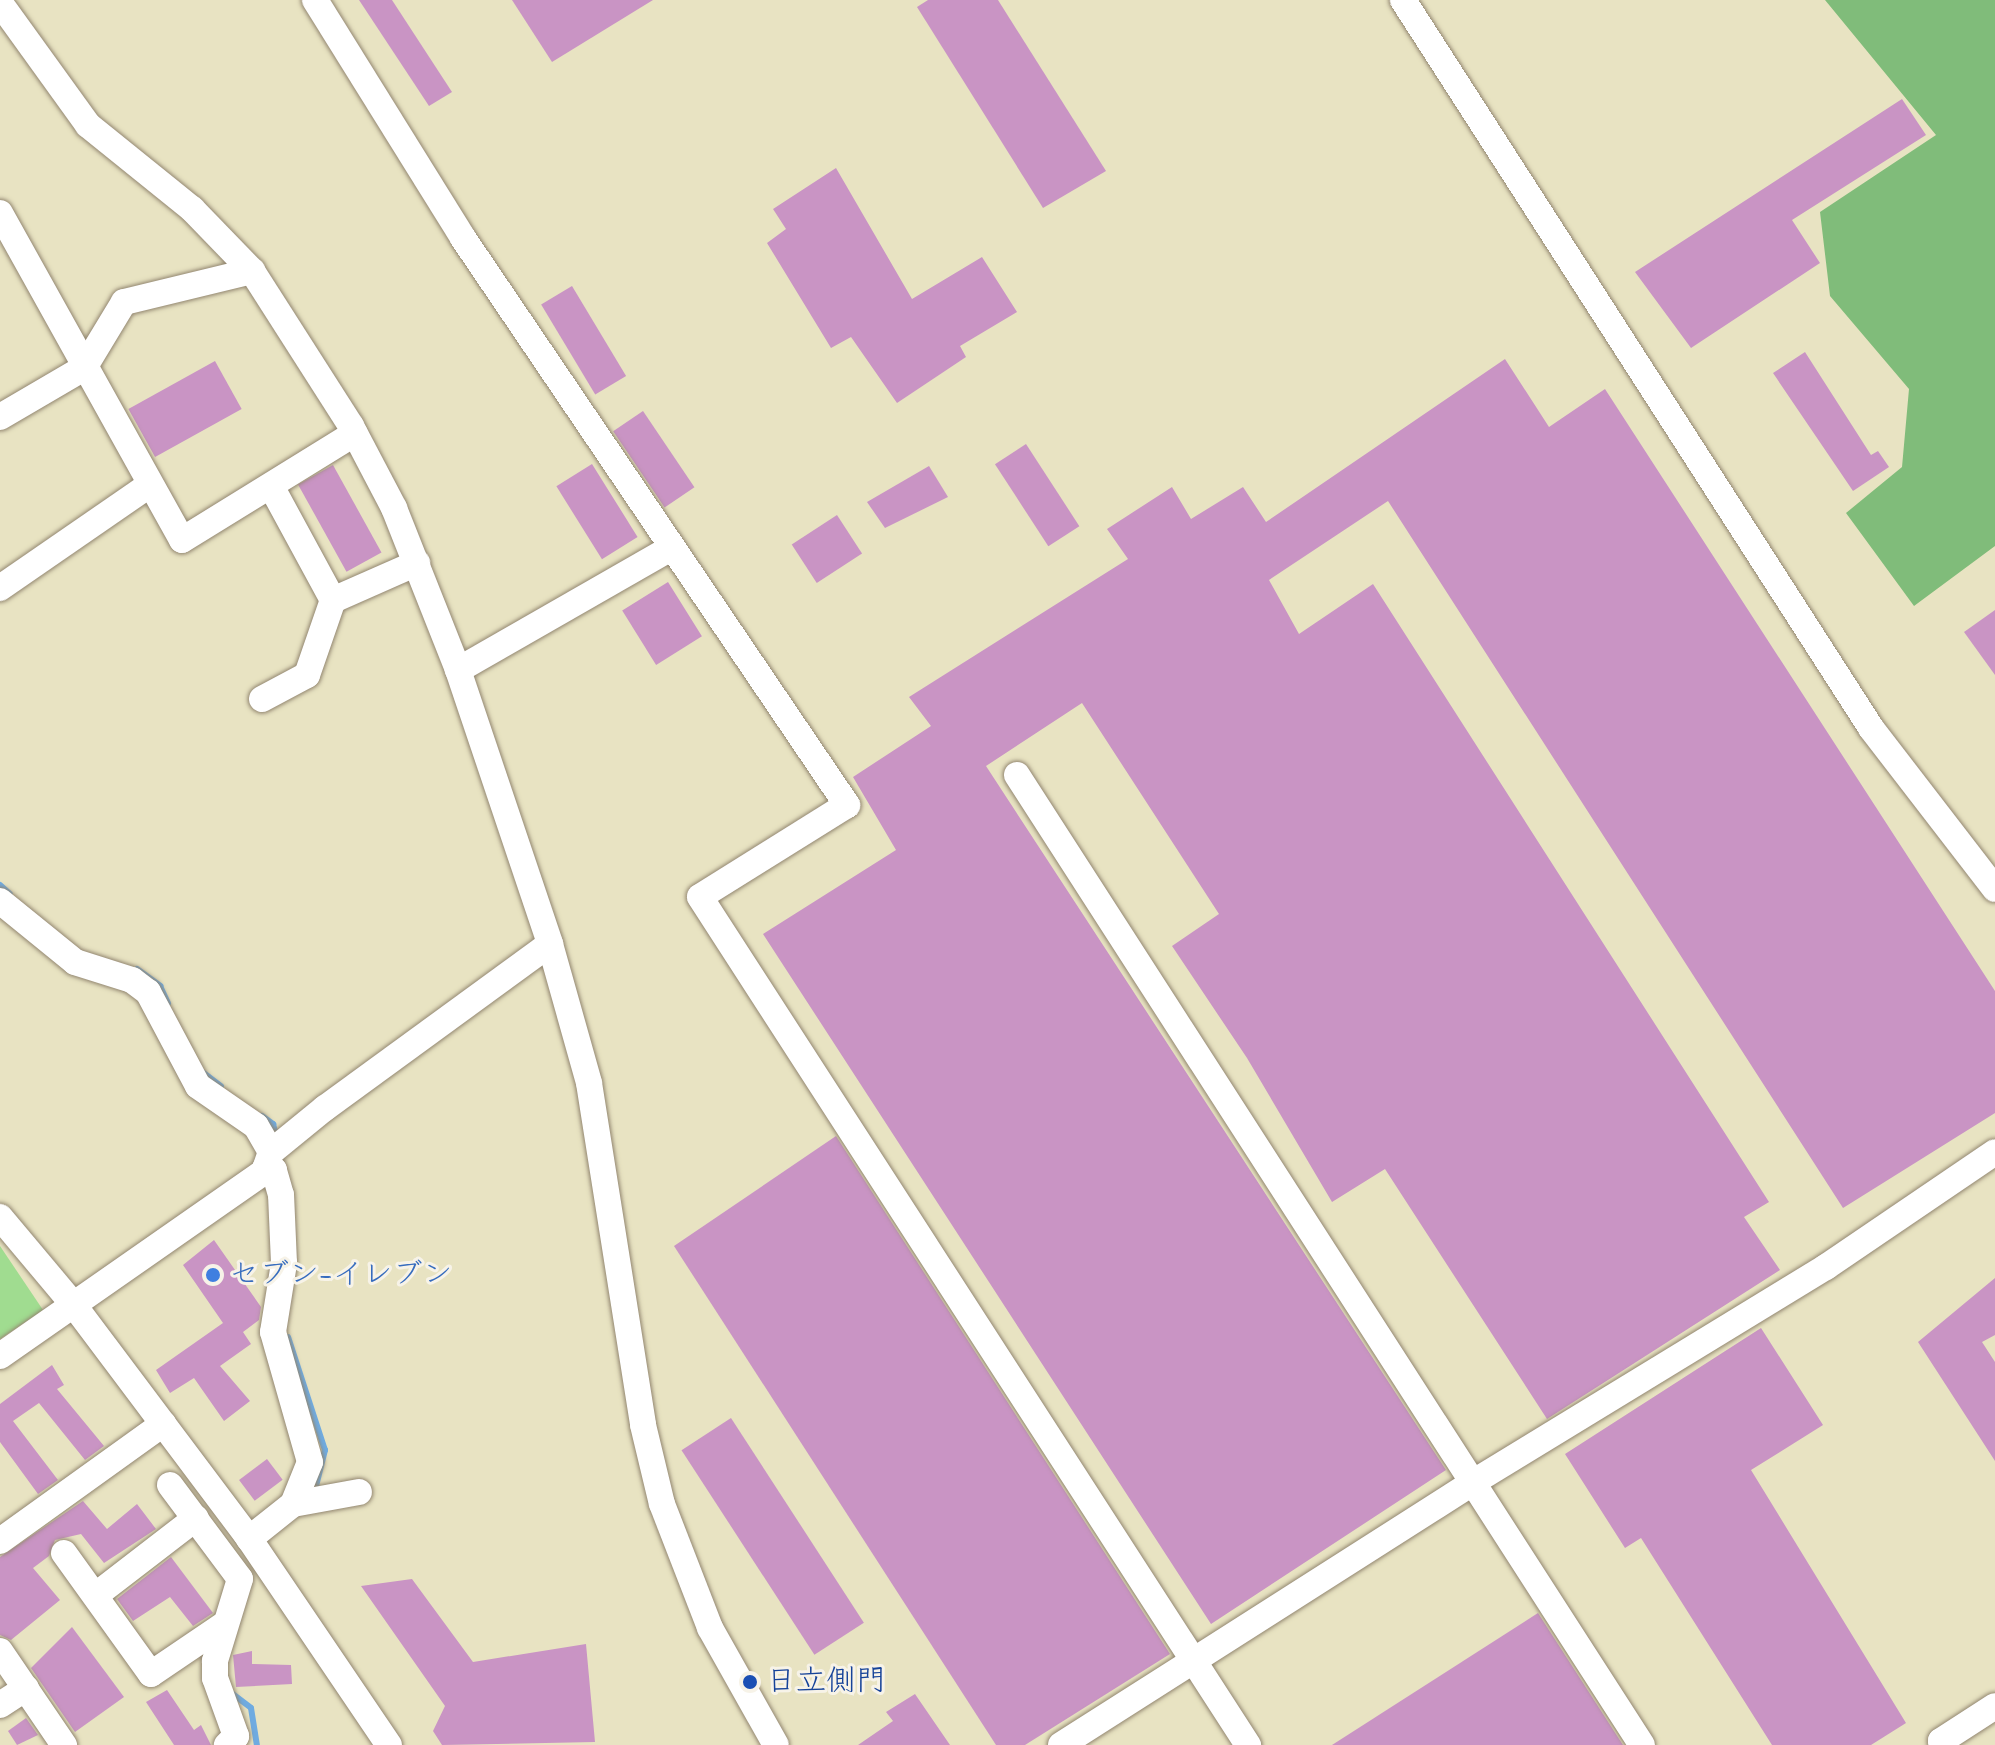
<!DOCTYPE html>
<meta charset="utf-8">
<style>
body{margin:0}
#map{position:relative;width:1995px;height:1745px;overflow:hidden;background:#e8e3c2;font-family:Mynerve,"Klee One",sans-serif}
div>[style]{position:absolute}
.green>*{inset:0;background:#a0dc90}
.forest>*{inset:0;background:#80bc7a}
.stream>*{height:6px;margin:-3px;padding:0 3px;transform-origin:3px;border-radius:3px;background:#6fabe1}
.building>*{inset:0;background:#c994c4;transform-origin:0 0}
.roads{filter:drop-shadow(0 0 2px #928670) drop-shadow(0 0 2px #928670)}
.minor>*{height:26px;margin:-13px;padding:0 13px;transform-origin:13px;border-radius:13px;background:#fff}
.dots>*{width:22px;height:22px;translate:-50% -50%;box-sizing:border-box;border:4px solid #f7f3e8;border-radius:50%}
span{translate:-50% -50%;white-space:nowrap;text-align:center;line-height:1.15;-webkit-text-stroke:6px #f7f3e8;paint-order:stroke}
.shop-label{font-size:30px;color:#366cbe}
.left{translate:0 -50%;text-align:left}
.transit-label{font-size:30px;color:#164399}
</style>
<div id="map">
<div class="green">
<i style="clip-path:polygon(0 1246px,43px 1310px,0 1339px)"></i>
</div>
<div class="forest">
<i style="clip-path:polygon(1825px 0,1995px 0,1995px 546px,1914px 606px,1846px 513px,1902px 467px,1909px 389px,1830px 296px,1820px 212px,1936px 135px)"></i>
</div>
<div class="stream">
<i style="left:0;top:885px;width:13px;rotate:42deg"></i>
<i style="left:137px;top:969px;width:29px;rotate:36deg"></i>
<i style="left:160px;top:986px;width:19px;rotate:65deg"></i>
<i style="left:201px;top:1071px;width:25px;rotate:37deg"></i>
<i style="left:262px;top:1116px;width:14px;rotate:36deg"></i>
<i style="left:273px;top:1124px;width:16px;rotate:75deg"></i>
<i style="left:288px;top:1337px;width:119px;rotate:71.9deg"></i>
<i style="left:325px;top:1450px;width:41px;rotate:104deg"></i>
<i style="left:230px;top:1692px;width:26px;rotate:37deg"></i>
<i style="left:251px;top:1708px;width:37px;rotate:81deg"></i>
</div>
<div class="building">
<i style="clip-path:polygon(359px 0,392px 0,452px 92px,429px 106px)"></i>
<i style="clip-path:polygon(512px 0,653px 0,552px 62px)"></i>
<i style="clip-path:polygon(928px 0,998px 0,1106px 171px,1043px 208px,917px 7px)"></i>
<i style="clip-path:polygon(1902px 99px,1926px 135px,1792px 220px,1820px 263px,1691px 348px,1635px 272px)"></i>
<i style="clip-path:polygon(836px 168px,912px 299px,982px 257px,1017px 312px,960px 346px,966px 357px,897px 403px,851px 337px,831px 348px,767px 243px,786px 229px,773px 209px)"></i>
<i style="left:572px;top:286px;width:105px;height:36px;rotate:59deg"></i>
<i style="clip-path:polygon(1805px 352px,1871px 455px,1878px 451px,1889px 467px,1853px 491px,1773px 373px)"></i>
<i style="clip-path:polygon(1505px 359px,1549px 427px,1605px 389px,1995px 991px,1995px 1113px,1843px 1208px,1388px 501px,1269px 580px,1299px 634px,1373px 584px,1769px 1202px,1744px 1217px,1780px 1270px,1547px 1419px,1385px 1169px,1332px 1202px,1247px 1058px,1172px 946px,1219px 914px,1082px 703px,986px 766px,1446px 1470px,1211px 1624px,763px 934px,896px 850px,853px 777px,931px 726px,909px 697px,1128px 559px,1107px 529px,1172px 487px,1191px 519px,1243px 487px,1266px 522px)"></i>
<i style="left:215px;top:361px;width:55px;height:99px;rotate:61deg"></i>
<i style="left:643px;top:411px;width:92px;height:36px;rotate:56deg"></i>
<i style="left:1026px;top:444px;width:98px;height:37px;rotate:57deg"></i>
<i style="left:592px;top:464px;width:86px;height:42px;rotate:58deg"></i>
<i style="left:333px;top:465px;width:100px;height:40px;rotate:61deg"></i>
<i style="clip-path:polygon(929px 466px,948px 497px,885px 528px,867px 502px)"></i>
<i style="left:837px;top:515px;width:46px;height:54px;rotate:57deg"></i>
<i style="left:668px;top:582px;width:64px;height:54px;rotate:58deg"></i>
<i style="clip-path:polygon(1995px 610px,1995px 675px,1964px 632px)"></i>
<i style="clip-path:polygon(836px 1136px,1170px 1654px,1025px 1745px,996px 1745px,674px 1246px)"></i>
<i style="clip-path:polygon(214px 1240px,261px 1307px,259px 1320px,243px 1332px,251px 1344px,220px 1366px,250px 1401px,224px 1421px,194px 1378px,170px 1393px,156px 1370px,223px 1323px,183px 1265px)"></i>
<i style="clip-path:polygon(1995px 1278px,1995px 1335px,1982px 1342px,1995px 1362px,1995px 1461px,1918px 1342px)"></i>
<i style="clip-path:polygon(1761px 1328px,1823px 1425px,1751px 1470px,1906px 1723px,1871px 1745px,1772px 1745px,1641px 1538px,1625px 1548px,1565px 1454px)"></i>
<i style="clip-path:polygon(52px 1365px,64px 1385px,57px 1389px,104px 1446px,85px 1460px,39px 1403px,13px 1421px,58px 1480px,38px 1494px,0 1442px,0 1404px)"></i>
<i style="left:731px;top:1418px;width:244px;height:59px;rotate:57deg"></i>
<i style="left:267px;top:1459px;width:26px;height:35px;rotate:53deg"></i>
<i style="clip-path:polygon(83px 1501px,107px 1529px,137px 1504px,156px 1529px,104px 1563px,81px 1534px,55px 1540px,49px 1556px,33px 1568px,60px 1600px,11px 1640px,0 1635px,0 1557px)"></i>
<i style="clip-path:polygon(171px 1557px,213px 1613px,193px 1626px,170px 1597px,133px 1621px,117px 1599px)"></i>
<i style="clip-path:polygon(412px 1579px,473px 1662px,586px 1644px,595px 1742px,442px 1745px,433px 1731px,445px 1706px,361px 1586px)"></i>
<i style="clip-path:polygon(1538px 1613px,1623px 1745px,1332px 1745px)"></i>
<i style="clip-path:polygon(72px 1627px,124px 1697px,75px 1732px,31px 1668px)"></i>
<i style="clip-path:polygon(252px 1651px,252px 1664px,291px 1665px,292px 1684px,236px 1687px,233px 1655px)"></i>
<i style="clip-path:polygon(167px 1690px,194px 1730px,201px 1725px,211px 1745px,174px 1745px,146px 1702px)"></i>
<i style="clip-path:polygon(915px 1694px,950px 1745px,858px 1745px,893px 1721px,886px 1712px)"></i>
<i style="clip-path:polygon(26px 1718px,38px 1735px,17px 1745px,8px 1731px)"></i>
</div>
<div class="roads">
<div class="minor">
<i style="left:315px;top:0;width:280px;rotate:58.1deg"></i>
<i style="left:463px;top:238px;width:685px;rotate:55.89deg"></i>
<i style="left:847px;top:805px;width:173px;rotate:148deg"></i>
<i style="left:700px;top:897px;width:1010px;rotate:57.13deg"></i>
<i style="left:1403px;top:0;width:865px;rotate:57.26deg"></i>
<i style="left:1871px;top:728px;width:203px;rotate:52.4deg"></i>
<i style="left:0;top:3px;width:150px;rotate:54.2deg"></i>
<i style="left:88px;top:125px;width:134px;rotate:38.9deg"></i>
<i style="left:192px;top:209px;width:86px;rotate:45.9deg"></i>
<i style="left:252px;top:271px;width:184px;rotate:57.4deg"></i>
<i style="left:351px;top:426px;width:93px;rotate:62.3deg"></i>
<i style="left:394px;top:508px;width:174px;rotate:68.4deg"></i>
<i style="left:458px;top:670px;width:289px;rotate:71.4deg"></i>
<i style="left:550px;top:944px;width:144px;rotate:74.3deg"></i>
<i style="left:589px;top:1083px;width:346px;rotate:81deg"></i>
<i style="left:643px;top:1425px;width:81px;rotate:76.5deg"></i>
<i style="left:662px;top:1504px;width:133px;rotate:68.8deg"></i>
<i style="left:710px;top:1628px;width:134px;rotate:60.6deg"></i>
<i style="left:0;top:213px;width:374px;rotate:60.9deg"></i>
<i style="left:182px;top:540px;width:203px;rotate:-31.7deg"></i>
<i style="left:0;top:417px;width:97px;rotate:-30.3deg"></i>
<i style="left:84px;top:368px;width:77px;rotate:-58.8deg"></i>
<i style="left:124px;top:302px;width:132px;rotate:-13.6deg"></i>
<i style="left:271px;top:486px;width:130px;rotate:61.5deg"></i>
<i style="left:0;top:588px;width:180px;rotate:-34.6deg"></i>
<i style="left:458px;top:670px;width:245px;rotate:-29.8deg"></i>
<i style="left:262px;top:699px;width:51px;rotate:-28.1deg"></i>
<i style="left:307px;top:675px;width:79px;rotate:-70.9deg"></i>
<i style="left:333px;top:600px;width:92px;rotate:-23.8deg"></i>
<i style="left:1017px;top:775px;width:1154px;rotate:57.21deg"></i>
<i style="left:0;top:901px;width:97px;rotate:39.1deg"></i>
<i style="left:75px;top:962px;width:60px;rotate:17.5deg"></i>
<i style="left:132px;top:980px;width:20px;rotate:37deg"></i>
<i style="left:148px;top:992px;width:106px;rotate:62deg"></i>
<i style="left:198px;top:1086px;width:70px;rotate:34.6deg"></i>
<i style="left:256px;top:1126px;width:30px;rotate:60deg"></i>
<i style="left:0;top:1217px;width:114px;rotate:50deg"></i>
<i style="left:73px;top:1304px;width:288px;rotate:53.1deg"></i>
<i style="left:246px;top:1534px;width:255px;rotate:55.9deg"></i>
<i style="left:0;top:1356px;width:322px;rotate:-34.9deg"></i>
<i style="left:264px;top:1172px;width:21px;rotate:-71deg"></i>
<i style="left:271px;top:1152px;width:70px;rotate:-39.2deg"></i>
<i style="left:325px;top:1108px;width:278px;rotate:-36.1deg"></i>
<i style="left:170px;top:1485px;width:117px;rotate:53.3deg"></i>
<i style="left:240px;top:1579px;width:86px;rotate:107deg"></i>
<i style="left:215px;top:1661px;width:17px;rotate:90deg"></i>
<i style="left:215px;top:1678px;width:62px;rotate:70.1deg"></i>
<i style="left:236px;top:1736px;width:13px;rotate:135deg"></i>
<i style="left:293px;top:1504px;width:67px;rotate:-10.3deg"></i>
<i style="left:249px;top:1539px;width:56px;rotate:-38.5deg"></i>
<i style="left:293px;top:1504px;width:45px;rotate:-68deg"></i>
<i style="left:310px;top:1462px;width:135px;rotate:-105.9deg"></i>
<i style="left:273px;top:1332px;width:70px;rotate:-80.9deg"></i>
<i style="left:284px;top:1263px;width:68px;rotate:-92.5deg"></i>
<i style="left:281px;top:1195px;width:26px;rotate:-106deg"></i>
<i style="left:274px;top:1170px;width:9px;rotate:-167deg"></i>
<i style="left:0;top:1541px;width:201px;rotate:-35.7deg"></i>
<i style="left:64px;top:1553px;width:149px;rotate:54.3deg"></i>
<i style="left:151px;top:1674px;width:86px;rotate:-34.1deg"></i>
<i style="left:96px;top:1595px;width:126px;rotate:-37.6deg"></i>
<i style="left:0;top:1651px;width:114px;rotate:55.8deg"></i>
<i style="left:0;top:1705px;width:31px;rotate:-33deg"></i>
<i style="left:1061px;top:1745px;width:487px;rotate:-32.5deg"></i>
<i style="left:1472px;top:1483px;width:415px;rotate:-31.4deg"></i>
<i style="left:1826px;top:1267px;width:204px;rotate:-34.2deg"></i>
<i style="left:1944px;top:1745px;width:5px;rotate:-127deg"></i>
<i style="left:1941px;top:1741px;width:64px;rotate:-32.9deg"></i>
</div>
</div>
<div class="dots">
<i style="left:213px;top:1275px;background:#3f7fe0"></i>
<i style="left:750px;top:1682px;background:#1a4fb4"></i>
</div>
<div class="shop-label">
<span class="left" style="left:229px;top:1275px">セブン-イレブン</span>
</div>
<div class="transit-label">
<span class="left" style="left:766px;top:1682px">日立側門</span>
</div>
</div>
